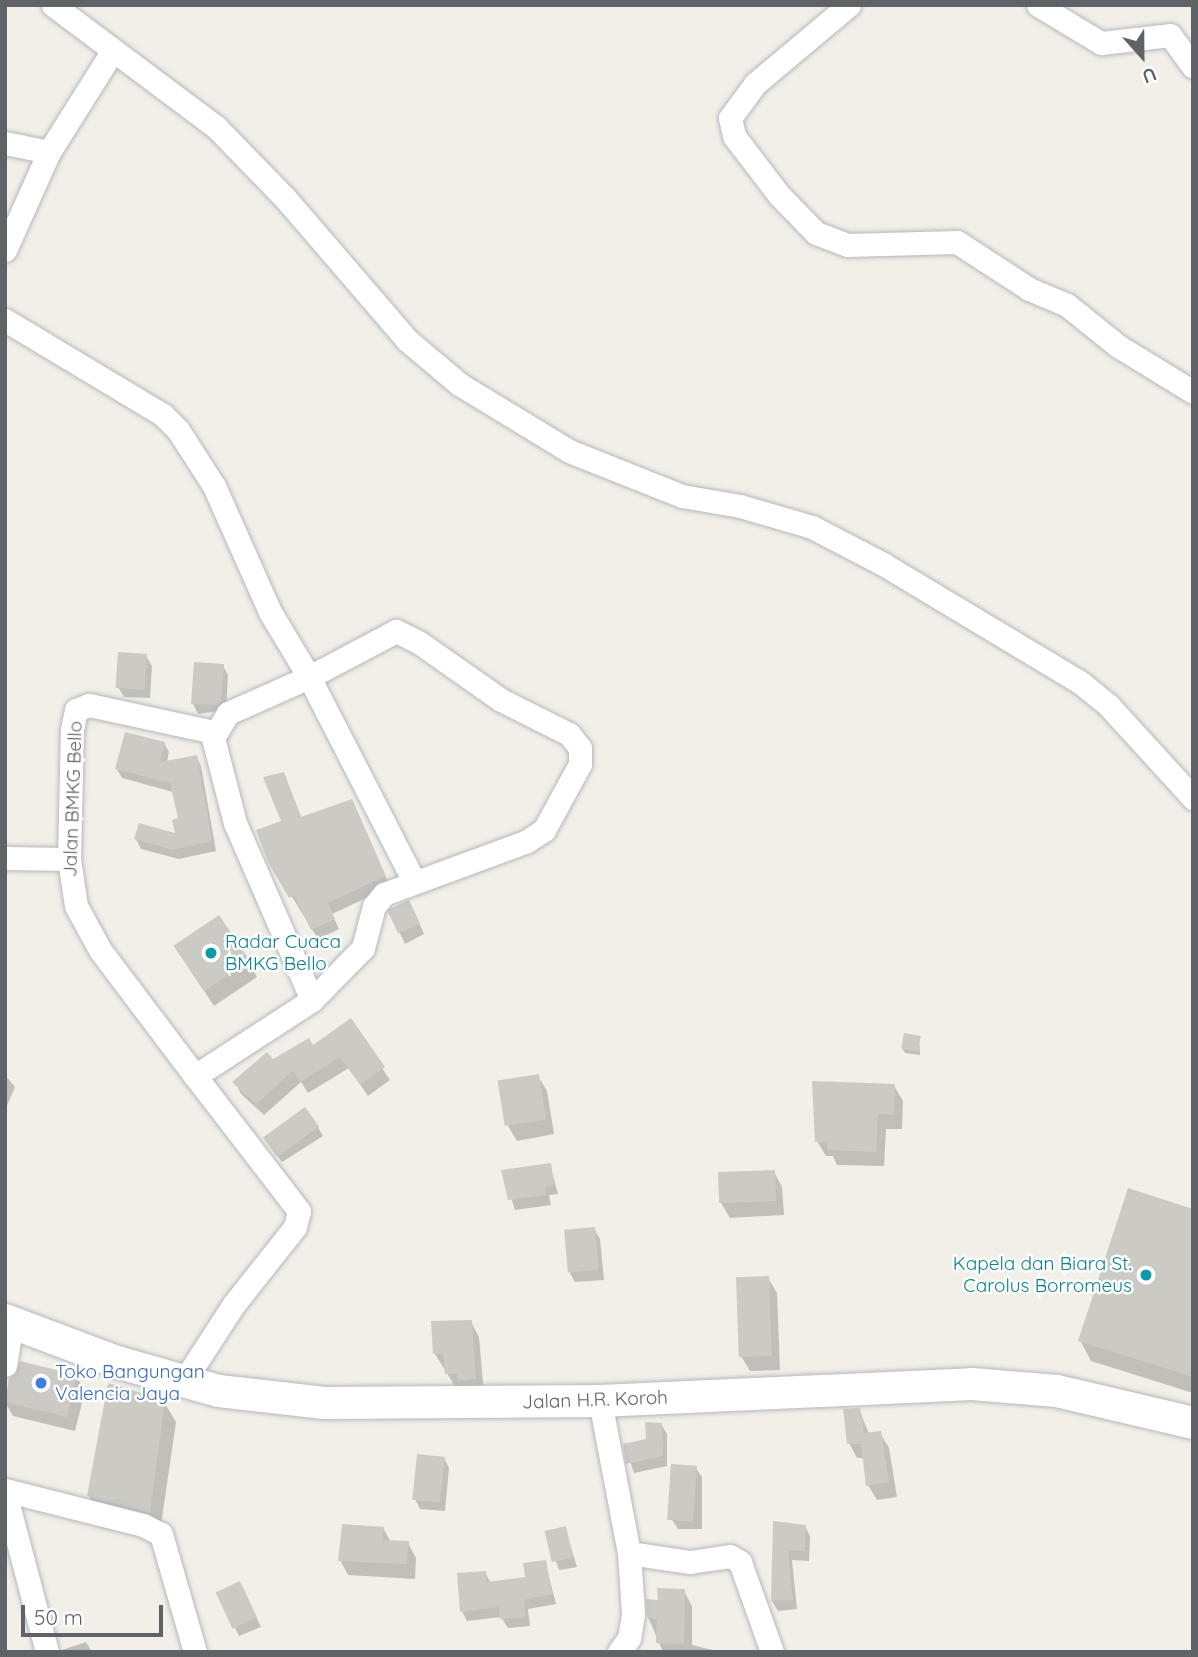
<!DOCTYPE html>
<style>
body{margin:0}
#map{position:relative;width:1198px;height:1657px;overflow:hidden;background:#f1efe8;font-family:Quicksand,sans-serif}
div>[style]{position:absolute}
.shadow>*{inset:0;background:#0003}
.building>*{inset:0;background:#cccac5;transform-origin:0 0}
.roads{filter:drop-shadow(0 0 2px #b5b8bc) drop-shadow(0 0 2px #b5b8bc)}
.street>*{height:23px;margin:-11.5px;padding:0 11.5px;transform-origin:11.5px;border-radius:11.5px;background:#fff}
.secondary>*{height:32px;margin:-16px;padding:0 16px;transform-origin:16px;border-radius:16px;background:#fff}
.dots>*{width:19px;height:19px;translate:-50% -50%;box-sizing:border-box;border:4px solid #fff;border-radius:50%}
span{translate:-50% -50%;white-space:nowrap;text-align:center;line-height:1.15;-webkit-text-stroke:5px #fff;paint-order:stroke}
.street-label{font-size:19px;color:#5f6368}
.culture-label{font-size:19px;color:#0d838f}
.left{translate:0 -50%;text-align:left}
.right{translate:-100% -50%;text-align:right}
.shop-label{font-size:19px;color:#366cbe}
.frame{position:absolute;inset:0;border:7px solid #5f6368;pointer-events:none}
.north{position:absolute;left:1107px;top:21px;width:70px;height:70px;-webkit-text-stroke:5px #fff;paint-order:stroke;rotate:159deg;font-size:19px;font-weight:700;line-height:28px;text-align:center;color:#5f6368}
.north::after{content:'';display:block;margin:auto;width:24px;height:32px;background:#5f6368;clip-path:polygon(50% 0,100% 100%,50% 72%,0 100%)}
.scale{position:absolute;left:21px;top:1605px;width:142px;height:32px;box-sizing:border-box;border:4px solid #5f6368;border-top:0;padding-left:9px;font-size:21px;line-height:24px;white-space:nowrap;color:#5f6368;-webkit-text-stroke:5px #fff;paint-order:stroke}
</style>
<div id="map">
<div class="shadow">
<i style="clip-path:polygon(146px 656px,152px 666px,150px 698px,124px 697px,118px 687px)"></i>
<i style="clip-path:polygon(223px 666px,228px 675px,226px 710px,198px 714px,193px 704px)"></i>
<i style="clip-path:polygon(164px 743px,169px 752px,167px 762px,196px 756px,201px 766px,216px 851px,179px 859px,141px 849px,136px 839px,177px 835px,180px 820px,173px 792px,122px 778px,117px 769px)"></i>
<i style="clip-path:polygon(284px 774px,302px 819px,357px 811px,390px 887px,332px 914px,339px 929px,318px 939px,270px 861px,283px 822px)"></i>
<i style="clip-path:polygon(414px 911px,424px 934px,405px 944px,390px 912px)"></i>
<i style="clip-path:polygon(184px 961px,248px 962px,257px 977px,214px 1006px)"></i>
<i style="clip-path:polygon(350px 1021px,390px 1080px,368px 1096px,349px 1068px,308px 1093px,301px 1082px,264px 1115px,241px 1094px,235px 1082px,312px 1047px)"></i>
<i style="clip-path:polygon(919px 1037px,920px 1055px,905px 1053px,902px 1048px)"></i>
<i style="clip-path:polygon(5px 1075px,15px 1087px,5px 1110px)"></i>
<i style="clip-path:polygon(538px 1076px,547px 1091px,554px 1134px,517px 1141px,508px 1126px)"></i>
<i style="clip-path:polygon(894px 1086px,903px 1101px,902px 1129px,886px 1129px,884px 1166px,837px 1165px,833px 1156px,826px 1156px,817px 1141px)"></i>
<i style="clip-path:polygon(318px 1127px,323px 1136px,282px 1162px,269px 1144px)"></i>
<i style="clip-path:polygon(550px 1164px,558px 1194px,549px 1195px,551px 1205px,515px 1210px,503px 1171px)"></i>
<i style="clip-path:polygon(774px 1172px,782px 1187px,784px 1215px,730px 1218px,721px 1203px)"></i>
<i style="clip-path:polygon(1193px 1211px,1193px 1393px,1091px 1361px,1080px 1340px)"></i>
<i style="clip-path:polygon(594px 1229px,600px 1239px,604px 1280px,575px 1282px,570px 1273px)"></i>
<i style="clip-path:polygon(768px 1278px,777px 1293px,780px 1370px,750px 1371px,741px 1356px)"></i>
<i style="clip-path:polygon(471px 1322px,479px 1337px,484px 1394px,456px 1388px,435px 1354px)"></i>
<i style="clip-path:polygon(76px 1376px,85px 1391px,75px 1431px,13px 1416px,5px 1402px,10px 1379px)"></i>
<i style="clip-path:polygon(164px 1402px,176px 1422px,160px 1532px,101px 1516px,89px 1496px)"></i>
<i style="clip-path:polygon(859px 1409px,869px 1434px,880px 1433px,889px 1448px,897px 1497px,877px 1500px,868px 1485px,864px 1458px,857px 1458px,849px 1443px)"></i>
<i style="clip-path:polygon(661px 1424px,667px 1434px,667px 1466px,634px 1473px,625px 1446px,647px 1441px)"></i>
<i style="clip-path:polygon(444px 1458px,449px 1468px,445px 1511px,420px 1509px,415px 1499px)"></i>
<i style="clip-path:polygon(696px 1468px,702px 1477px,702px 1529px,678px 1529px,672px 1520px)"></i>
<i style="clip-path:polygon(775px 1523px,805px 1526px,810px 1536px,809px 1561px,792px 1560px,797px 1609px,778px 1611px,772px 1601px)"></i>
<i style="clip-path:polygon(383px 1528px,391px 1542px,408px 1543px,416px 1558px,415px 1579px,348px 1575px,340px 1560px)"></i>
<i style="clip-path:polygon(565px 1528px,577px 1567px,559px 1570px,546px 1531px)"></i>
<i style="clip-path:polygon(545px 1562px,556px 1604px,528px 1609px,530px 1626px,508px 1628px,501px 1617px,467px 1621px,462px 1611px,485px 1573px,491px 1583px,527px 1579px)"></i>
<i style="clip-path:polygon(684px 1591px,692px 1606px,692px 1645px,721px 1652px,663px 1652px,648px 1617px,660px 1602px)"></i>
<i style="clip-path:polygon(217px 1592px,245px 1593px,261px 1627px,239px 1636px)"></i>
<i style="clip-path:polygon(86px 1642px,92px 1652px,62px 1652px,62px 1650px)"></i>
</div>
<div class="building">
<i style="left:118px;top:652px;width:29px;height:36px;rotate:4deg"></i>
<i style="clip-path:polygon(194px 662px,224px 664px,221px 701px,217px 705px,191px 704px)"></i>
<i style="clip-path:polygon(125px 732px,165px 742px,160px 762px,197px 755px,212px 841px,173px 850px,134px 839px,139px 823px,175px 833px,172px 820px,178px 818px,170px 783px,115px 769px)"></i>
<i style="clip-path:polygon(284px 772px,301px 817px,352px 799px,386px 876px,328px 903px,335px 919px,311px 930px,294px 895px,289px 898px,268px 862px,256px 830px,281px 821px,263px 777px)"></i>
<i style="left:409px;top:900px;width:26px;height:24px;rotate:65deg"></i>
<i style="left:219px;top:915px;width:55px;height:55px;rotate:56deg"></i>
<i style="clip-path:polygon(351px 1018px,385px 1067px,360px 1085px,340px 1057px,300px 1082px,293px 1071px,256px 1104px,232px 1082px,267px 1052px,273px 1059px,309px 1038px,313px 1045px)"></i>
<i style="left:904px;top:1033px;width:17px;height:16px;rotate:10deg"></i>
<i style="left:539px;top:1074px;width:46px;height:42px;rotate:81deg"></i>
<i style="clip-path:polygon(812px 1081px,895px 1084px,894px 1115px,878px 1114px,876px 1152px,827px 1150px,827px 1142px,815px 1142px)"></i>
<i style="left:305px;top:1107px;width:24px;height:52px;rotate:54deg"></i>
<i style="clip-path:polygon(551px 1163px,554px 1185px,545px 1186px,546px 1195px,508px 1200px,501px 1170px)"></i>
<i style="left:775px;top:1170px;width:31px;height:57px;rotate:88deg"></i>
<i style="clip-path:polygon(1128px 1188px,1193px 1209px,1193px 1377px,1078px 1341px)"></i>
<i style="left:595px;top:1227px;width:43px;height:31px;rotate:85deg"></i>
<i style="left:769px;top:1276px;width:80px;height:33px;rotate:88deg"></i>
<i style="clip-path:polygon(472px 1320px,476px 1379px,458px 1381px,457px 1374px,445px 1374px,443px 1354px,433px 1354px,431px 1321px)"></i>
<i style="clip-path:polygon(20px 1361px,77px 1375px,67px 1417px,5px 1402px,9px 1378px,16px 1373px)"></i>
<i style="clip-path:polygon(108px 1383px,165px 1400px,150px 1513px,87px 1496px)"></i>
<i style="clip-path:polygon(860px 1408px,864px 1433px,881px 1431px,889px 1482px,866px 1486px,861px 1444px,847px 1444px,843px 1409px)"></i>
<i style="clip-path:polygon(645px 1422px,662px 1423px,663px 1456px,626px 1464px,623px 1444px,646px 1439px)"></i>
<i style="left:417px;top:1454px;width:28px;height:46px;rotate:6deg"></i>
<i style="left:671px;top:1464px;width:26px;height:56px;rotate:4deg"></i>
<i style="clip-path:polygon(773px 1521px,806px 1525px,805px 1551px,788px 1550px,793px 1600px,771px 1601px)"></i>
<i style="clip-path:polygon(342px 1524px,384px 1527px,383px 1540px,409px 1541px,407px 1564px,338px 1561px)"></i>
<i style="left:566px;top:1526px;width:32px;height:22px;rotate:77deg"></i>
<i style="clip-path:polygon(546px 1560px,552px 1594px,524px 1600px,526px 1617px,500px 1619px,499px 1607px,460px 1612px,457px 1573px,486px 1571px,487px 1582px,525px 1577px,523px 1563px)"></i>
<i style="left:240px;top:1581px;width:40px;height:27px;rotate:65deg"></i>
<i style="clip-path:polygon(657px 1588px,685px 1589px,684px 1644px,656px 1643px,657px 1620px,647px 1617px,646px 1599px,658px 1600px)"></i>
</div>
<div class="roads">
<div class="street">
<i style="left:53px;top:5px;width:204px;rotate:36.8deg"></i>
<i style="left:216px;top:127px;width:99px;rotate:45.8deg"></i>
<i style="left:285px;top:198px;width:187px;rotate:49.3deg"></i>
<i style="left:407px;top:340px;width:68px;rotate:40.2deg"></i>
<i style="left:459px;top:384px;width:129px;rotate:31.3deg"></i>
<i style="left:569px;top:451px;width:122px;rotate:21.7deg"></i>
<i style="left:682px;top:496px;width:59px;rotate:9.8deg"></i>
<i style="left:740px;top:506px;width:75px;rotate:16.3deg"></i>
<i style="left:812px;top:527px;width:80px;rotate:27.5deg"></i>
<i style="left:883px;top:564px;width:231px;rotate:31deg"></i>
<i style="left:1081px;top:683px;width:36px;rotate:39deg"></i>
<i style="left:1109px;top:706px;width:125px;rotate:47.6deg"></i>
<i style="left:849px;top:5px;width:123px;rotate:140deg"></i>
<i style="left:755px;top:84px;width:42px;rotate:126.3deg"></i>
<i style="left:730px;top:118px;width:18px;rotate:77deg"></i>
<i style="left:734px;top:136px;width:74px;rotate:52.7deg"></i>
<i style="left:779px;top:195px;width:53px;rotate:45.8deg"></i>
<i style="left:816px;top:233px;width:33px;rotate:21deg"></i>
<i style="left:847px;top:245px;width:110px;rotate:-1.6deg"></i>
<i style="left:957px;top:242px;width:86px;rotate:33.1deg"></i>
<i style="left:1029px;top:289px;width:41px;rotate:22.8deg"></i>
<i style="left:1067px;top:305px;width:65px;rotate:38.8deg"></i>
<i style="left:1118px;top:346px;width:88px;rotate:31.5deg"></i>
<i style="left:1038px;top:5px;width:74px;rotate:31.1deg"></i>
<i style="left:1101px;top:43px;width:69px;rotate:-6.6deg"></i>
<i style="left:1170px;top:35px;width:39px;rotate:54deg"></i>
<i style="left:5px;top:143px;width:45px;rotate:11.6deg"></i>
<i style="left:5px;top:250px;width:107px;rotate:-65.8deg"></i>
<i style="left:49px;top:152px;width:118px;rotate:-57.8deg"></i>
<i style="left:5px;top:320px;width:184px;rotate:31deg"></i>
<i style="left:163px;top:415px;width:21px;rotate:45deg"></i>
<i style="left:178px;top:430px;width:67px;rotate:57.3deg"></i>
<i style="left:214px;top:486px;width:138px;rotate:66deg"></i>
<i style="left:270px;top:612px;width:76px;rotate:59deg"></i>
<i style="left:309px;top:677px;width:89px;rotate:156deg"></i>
<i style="left:228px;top:713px;width:29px;rotate:121deg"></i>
<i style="left:213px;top:738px;width:88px;rotate:75.5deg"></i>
<i style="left:235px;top:823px;width:193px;rotate:66.5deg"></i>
<i style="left:5px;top:858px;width:64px;rotate:0.9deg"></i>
<i style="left:195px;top:1076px;width:158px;rotate:-127deg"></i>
<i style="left:100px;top:950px;width:50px;rotate:-118.6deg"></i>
<i style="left:76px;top:906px;width:48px;rotate:-98.5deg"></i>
<i style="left:69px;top:859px;width:129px;rotate:-88.7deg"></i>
<i style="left:72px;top:730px;width:20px;rotate:-79deg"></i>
<i style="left:76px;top:710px;width:14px;rotate:-21deg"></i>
<i style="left:89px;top:705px;width:128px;rotate:12.2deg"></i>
<i style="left:5px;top:1365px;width:43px;rotate:-80.5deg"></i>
<i style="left:184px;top:1381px;width:92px;rotate:-57deg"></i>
<i style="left:234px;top:1304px;width:98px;rotate:-51.6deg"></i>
<i style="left:295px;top:1227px;width:16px;rotate:-76deg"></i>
<i style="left:299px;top:1211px;width:170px;rotate:-127.6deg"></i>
<i style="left:195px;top:1076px;width:140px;rotate:-33deg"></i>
<i style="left:312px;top:1000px;width:73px;rotate:-45.6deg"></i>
<i style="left:363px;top:948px;width:43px;rotate:-75.3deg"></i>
<i style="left:374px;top:906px;width:16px;rotate:-50deg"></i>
<i style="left:384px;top:894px;width:153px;rotate:-20.3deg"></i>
<i style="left:527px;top:841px;width:20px;rotate:-33deg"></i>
<i style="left:544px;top:830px;width:75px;rotate:-61.4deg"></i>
<i style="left:580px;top:764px;width:16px;rotate:-90deg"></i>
<i style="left:580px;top:748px;width:18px;rotate:-128deg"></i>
<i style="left:569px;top:734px;width:76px;rotate:-153.4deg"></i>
<i style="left:501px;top:700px;width:99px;rotate:-144.9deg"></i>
<i style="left:420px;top:643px;width:27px;rotate:-153deg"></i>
<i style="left:396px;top:631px;width:98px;rotate:152.1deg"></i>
<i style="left:309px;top:677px;width:229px;rotate:62.8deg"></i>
<i style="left:600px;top:1401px;width:155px;rotate:79.2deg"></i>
<i style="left:629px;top:1553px;width:61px;rotate:86.2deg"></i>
<i style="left:633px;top:1614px;width:24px;rotate:99deg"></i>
<i style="left:629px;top:1638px;width:17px;rotate:126deg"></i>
<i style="left:5px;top:1490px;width:142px;rotate:14.2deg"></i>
<i style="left:143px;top:1525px;width:20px;rotate:27deg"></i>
<i style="left:161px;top:1534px;width:123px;rotate:73.9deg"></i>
<i style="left:5px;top:1493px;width:164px;rotate:75.2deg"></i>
<i style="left:629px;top:1553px;width:62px;rotate:8.4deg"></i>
<i style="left:690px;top:1562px;width:40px;rotate:-8.5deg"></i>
<i style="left:730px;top:1556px;width:12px;rotate:31deg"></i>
<i style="left:740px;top:1562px;width:96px;rotate:70.4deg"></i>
</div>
<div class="secondary">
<i style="left:5px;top:1320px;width:120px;rotate:20.6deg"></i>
<i style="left:117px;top:1362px;width:106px;rotate:15.9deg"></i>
<i style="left:219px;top:1391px;width:106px;rotate:6.5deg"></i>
<i style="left:324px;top:1403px;width:276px;rotate:-0.4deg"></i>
<i style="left:600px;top:1401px;width:372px;rotate:-2.6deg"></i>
<i style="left:972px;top:1384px;width:85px;rotate:4.7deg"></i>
<i style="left:1057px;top:1391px;width:140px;rotate:13.2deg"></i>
</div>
</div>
<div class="dots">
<i style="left:211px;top:953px;background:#0f9aa8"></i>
<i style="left:1146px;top:1275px;background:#0f9aa8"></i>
<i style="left:41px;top:1383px;background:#3f7fe0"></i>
</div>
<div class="street-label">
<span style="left:73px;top:799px;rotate:-88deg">Jalan BMKG Bello</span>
<span style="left:595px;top:1400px;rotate:-2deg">Jalan H.R. Koroh</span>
</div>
<div class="culture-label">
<span class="left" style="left:225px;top:953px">Radar Cuaca<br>BMKG Bello</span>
<span class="right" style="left:1132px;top:1275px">Kapela dan Biara St.<br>Carolus Borromeus</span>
</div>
<div class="shop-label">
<span class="left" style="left:55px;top:1383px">Toko Bangungan<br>Valencia Jaya</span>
</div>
<div class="frame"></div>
<div class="north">U</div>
<div class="scale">50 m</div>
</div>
